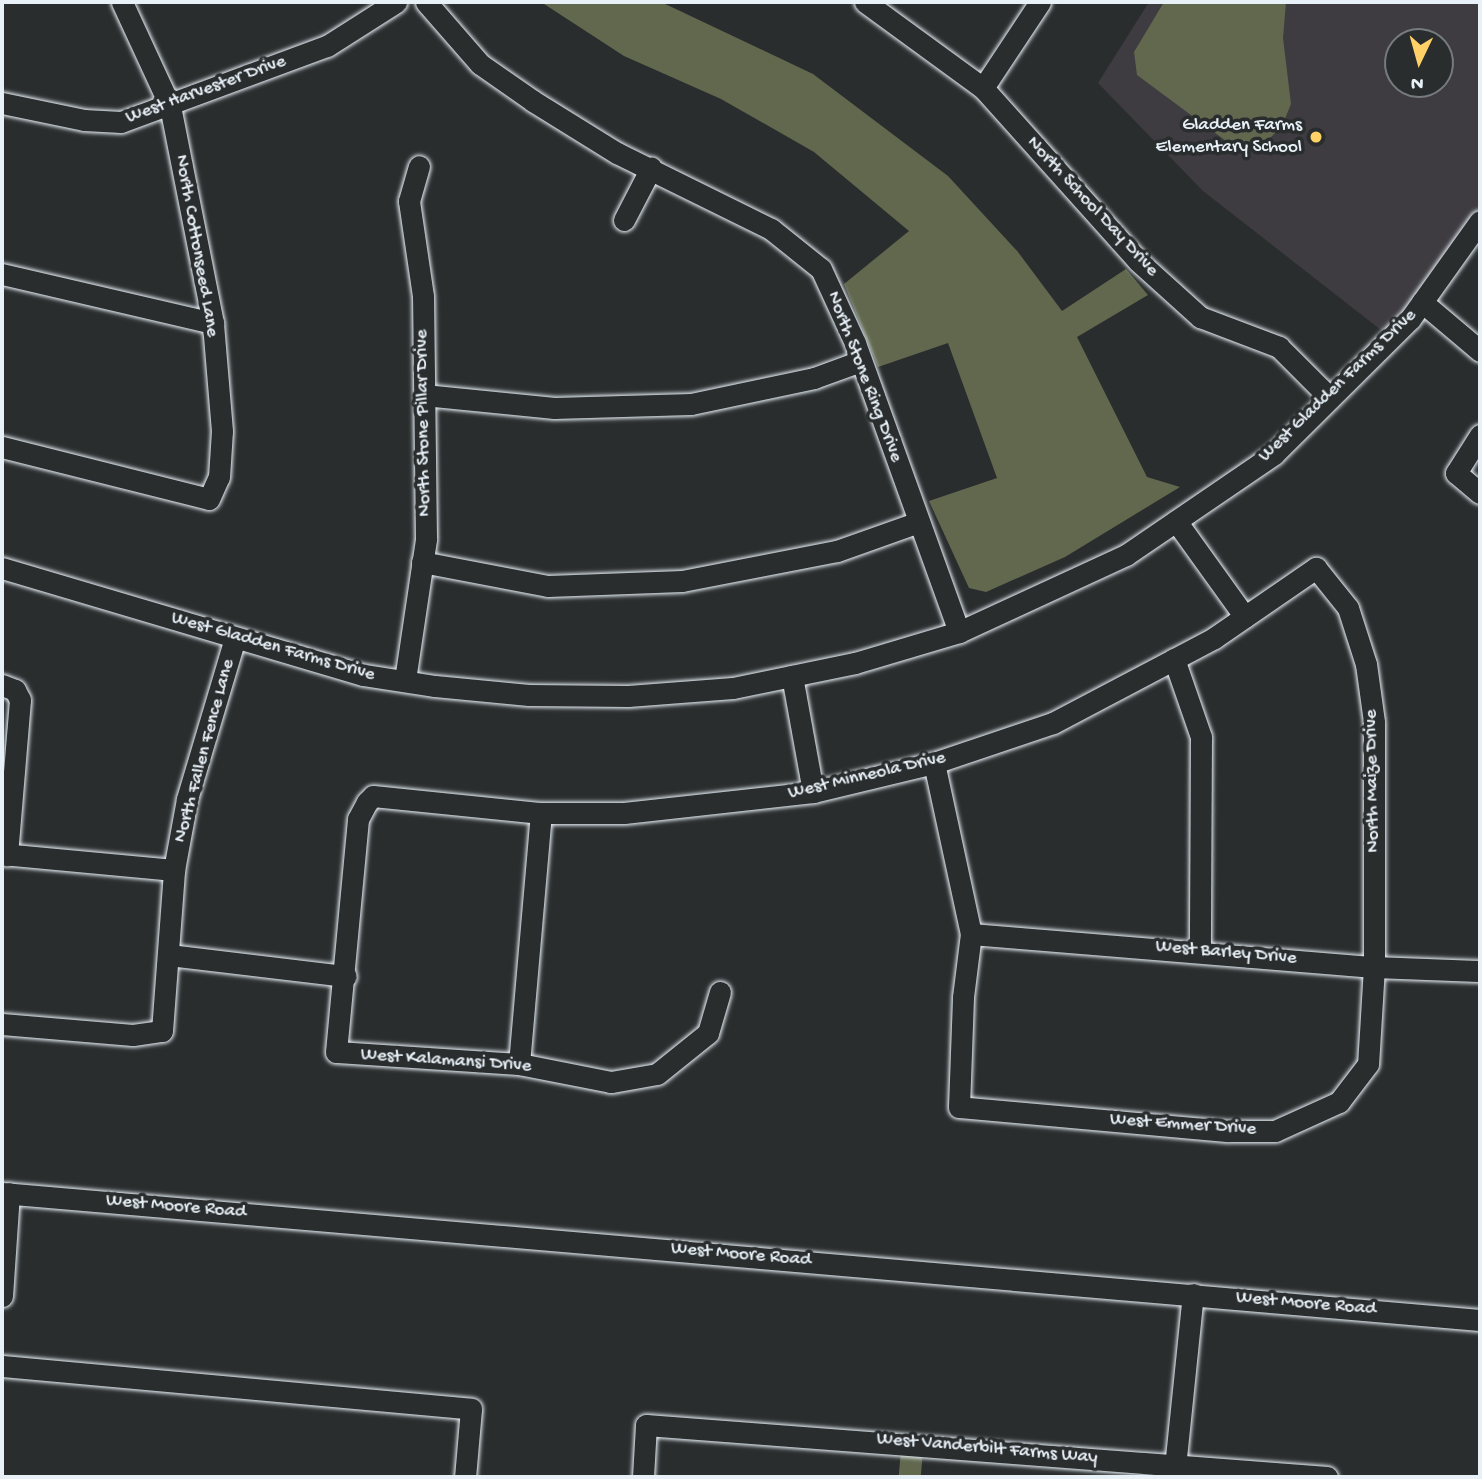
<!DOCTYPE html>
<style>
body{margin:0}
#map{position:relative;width:1482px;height:1479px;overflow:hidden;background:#2a2d2e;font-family:"Gochi Hand",sans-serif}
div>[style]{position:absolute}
.built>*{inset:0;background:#3e3c41}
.green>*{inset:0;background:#61684e;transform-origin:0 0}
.roads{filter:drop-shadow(0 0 2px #e8f1f8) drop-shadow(0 0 2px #e8f1f8)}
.minor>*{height:21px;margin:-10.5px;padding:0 10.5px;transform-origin:10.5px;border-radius:10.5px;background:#2a2d2e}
.dots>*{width:19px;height:19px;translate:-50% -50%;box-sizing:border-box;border:4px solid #2a2d2e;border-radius:50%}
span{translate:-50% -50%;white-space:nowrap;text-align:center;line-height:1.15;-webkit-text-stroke:7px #2a2d2e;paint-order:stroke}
.street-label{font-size:19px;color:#e8f1f8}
.poi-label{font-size:19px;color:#e8f1f8}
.right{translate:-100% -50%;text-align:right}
.frame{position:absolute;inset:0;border:4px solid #e8f1f8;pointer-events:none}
.north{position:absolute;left:1384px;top:28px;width:70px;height:70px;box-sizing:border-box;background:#2a2d2e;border:2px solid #767b7f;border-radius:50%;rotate:185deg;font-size:19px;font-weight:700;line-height:28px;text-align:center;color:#e8f1f8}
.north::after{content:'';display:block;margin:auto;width:24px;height:32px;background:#ffd166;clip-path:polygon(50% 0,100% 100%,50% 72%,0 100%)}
</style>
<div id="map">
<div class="built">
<i style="clip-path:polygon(evenodd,1149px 2px,1480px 2px,1480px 221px,1390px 337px,1203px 191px,1098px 83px,1149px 2px,1398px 42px,1440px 42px,1440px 84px,1398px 84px,1398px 42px)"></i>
</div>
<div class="green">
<i style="clip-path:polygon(541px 2px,661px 2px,813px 74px,948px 176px,1018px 252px,1062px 311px,1126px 269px,1148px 295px,1077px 337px,1147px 477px,1180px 487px,1065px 557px,986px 592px,969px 588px,929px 501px,997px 478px,948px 343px,878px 367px,844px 284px,909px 231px,814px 152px,721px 99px,624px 56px)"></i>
<i style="clip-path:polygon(1164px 2px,1286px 2px,1283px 38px,1291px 104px,1282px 126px,1267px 141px,1252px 145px,1226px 141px,1137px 75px,1134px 52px)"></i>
<i style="left:901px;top:1450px;width:22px;height:27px;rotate:5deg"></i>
</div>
<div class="roads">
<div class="minor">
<i style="left:426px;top:2px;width:82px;rotate:48.9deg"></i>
<i style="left:480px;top:64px;width:65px;rotate:34.9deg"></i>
<i style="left:533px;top:101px;width:99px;rotate:31.8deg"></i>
<i style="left:617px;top:153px;width:172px;rotate:26.3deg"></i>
<i style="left:771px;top:229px;width:64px;rotate:38.7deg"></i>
<i style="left:821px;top:269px;width:81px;rotate:65.3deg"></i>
<i style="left:855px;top:343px;width:307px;rotate:70.2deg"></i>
<i style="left:865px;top:2px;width:146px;rotate:36.1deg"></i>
<i style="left:983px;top:88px;width:232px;rotate:48.1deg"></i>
<i style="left:1138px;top:261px;width:84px;rotate:42.1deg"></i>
<i style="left:1200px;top:317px;width:85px;rotate:20.8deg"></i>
<i style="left:1279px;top:347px;width:69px;rotate:45deg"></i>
<i style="left:983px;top:88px;width:103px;rotate:-56.5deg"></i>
<i style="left:2px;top:103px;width:84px;rotate:11.7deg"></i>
<i style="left:84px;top:120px;width:37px;rotate:3deg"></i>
<i style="left:121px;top:122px;width:220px;rotate:-20.3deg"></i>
<i style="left:327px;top:46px;width:82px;rotate:-32.5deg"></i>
<i style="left:624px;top:220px;width:59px;rotate:-62.6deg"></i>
<i style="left:2px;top:274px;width:217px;rotate:13.1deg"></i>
<i style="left:1422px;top:302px;width:76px;rotate:40.2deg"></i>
<i style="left:424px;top:395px;width:131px;rotate:5.7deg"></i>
<i style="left:554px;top:408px;width:137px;rotate:-1.7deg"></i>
<i style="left:691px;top:404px;width:126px;rotate:-11.9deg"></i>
<i style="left:814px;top:378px;width:50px;rotate:-19.9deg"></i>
<i style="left:1480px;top:435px;width:45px;rotate:122.3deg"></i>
<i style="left:1456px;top:473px;width:31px;rotate:40deg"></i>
<i style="left:2px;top:447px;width:213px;rotate:14.1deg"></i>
<i style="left:209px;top:499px;width:24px;rotate:-66deg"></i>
<i style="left:219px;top:477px;width:46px;rotate:-86.3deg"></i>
<i style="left:222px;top:431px;width:108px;rotate:-94.8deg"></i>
<i style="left:213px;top:323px;width:221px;rotate:-101.2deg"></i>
<i style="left:170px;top:106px;width:115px;rotate:-114.8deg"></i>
<i style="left:1176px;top:521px;width:118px;rotate:54.3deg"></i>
<i style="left:422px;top:562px;width:128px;rotate:10.8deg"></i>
<i style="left:548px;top:586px;width:134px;rotate:-2.1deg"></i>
<i style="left:682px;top:581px;width:158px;rotate:-11deg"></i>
<i style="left:837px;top:551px;width:87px;rotate:-19.5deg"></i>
<i style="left:2px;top:568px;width:377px;rotate:16.5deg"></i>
<i style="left:364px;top:675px;width:72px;rotate:8.8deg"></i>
<i style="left:435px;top:686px;width:94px;rotate:5.5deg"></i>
<i style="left:529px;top:695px;width:99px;rotate:0.6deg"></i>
<i style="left:628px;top:696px;width:105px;rotate:-4.4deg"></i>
<i style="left:733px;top:688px;width:125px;rotate:-11.6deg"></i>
<i style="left:855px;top:663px;width:109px;rotate:-16.6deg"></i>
<i style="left:959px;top:632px;width:184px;rotate:-24.8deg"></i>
<i style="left:1126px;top:555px;width:179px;rotate:-34.3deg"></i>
<i style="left:1274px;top:454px;width:192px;rotate:-44.8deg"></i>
<i style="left:1410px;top:319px;width:120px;rotate:-54.5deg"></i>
<i style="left:1174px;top:659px;width:83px;rotate:70.9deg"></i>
<i style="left:1201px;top:737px;width:214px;rotate:90.3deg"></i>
<i style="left:792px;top:676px;width:118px;rotate:79.7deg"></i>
<i style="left:405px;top:680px;width:143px;rotate:-81.5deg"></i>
<i style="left:426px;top:539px;width:243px;rotate:-90.7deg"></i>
<i style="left:423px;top:296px;width:96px;rotate:-98.4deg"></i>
<i style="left:409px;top:201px;width:36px;rotate:-74deg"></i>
<i style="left:2px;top:685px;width:14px;rotate:21deg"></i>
<i style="left:15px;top:690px;width:11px;rotate:63deg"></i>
<i style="left:20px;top:700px;width:156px;rotate:94.8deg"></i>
<i style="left:2px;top:854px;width:173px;rotate:5.3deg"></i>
<i style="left:971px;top:934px;width:404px;rotate:4.7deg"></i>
<i style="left:1374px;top:967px;width:106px;rotate:2.2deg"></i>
<i style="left:169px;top:955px;width:178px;rotate:6.8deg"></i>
<i style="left:720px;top:992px;width:43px;rotate:106.3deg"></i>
<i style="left:708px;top:1033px;width:65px;rotate:141.2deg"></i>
<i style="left:657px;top:1074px;width:47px;rotate:170.1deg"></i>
<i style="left:611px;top:1082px;width:94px;rotate:-168.9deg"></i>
<i style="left:519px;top:1064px;width:183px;rotate:-176.2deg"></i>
<i style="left:336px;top:1052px;width:234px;rotate:-84.6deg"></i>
<i style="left:358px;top:819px;width:19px;rotate:-62deg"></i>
<i style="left:367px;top:802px;width:8px;rotate:-45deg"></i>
<i style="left:373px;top:796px;width:169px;rotate:5.8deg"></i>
<i style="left:541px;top:813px;width:83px"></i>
<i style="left:624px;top:813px;width:190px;rotate:-6.3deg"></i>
<i style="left:813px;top:792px;width:124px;rotate:-13.5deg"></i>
<i style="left:934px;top:763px;width:126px;rotate:-18.6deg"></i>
<i style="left:1053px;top:723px;width:182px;rotate:-27.8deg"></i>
<i style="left:1214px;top:638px;width:124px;rotate:-34.5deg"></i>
<i style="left:1316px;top:568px;width:51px;rotate:51.3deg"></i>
<i style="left:1348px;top:608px;width:59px;rotate:72.2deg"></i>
<i style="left:1366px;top:664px;width:59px;rotate:82.1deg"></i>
<i style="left:1374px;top:722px;width:245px;rotate:90deg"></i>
<i style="left:1374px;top:967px;width:97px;rotate:93.5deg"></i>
<i style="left:1368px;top:1064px;width:48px;rotate:127.3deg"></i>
<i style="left:1339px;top:1102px;width:70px;rotate:155.6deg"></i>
<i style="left:1275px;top:1131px;width:48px;rotate:180deg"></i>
<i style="left:1227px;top:1131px;width:269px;rotate:-174.9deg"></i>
<i style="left:959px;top:1107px;width:110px;rotate:-87.9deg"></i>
<i style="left:963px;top:997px;width:64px;rotate:-82.8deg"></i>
<i style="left:971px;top:934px;width:175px;rotate:-102.2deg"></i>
<i style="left:2px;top:1024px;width:131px;rotate:4.8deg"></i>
<i style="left:133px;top:1035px;width:29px;rotate:-8deg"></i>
<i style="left:162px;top:1031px;width:161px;rotate:-85.7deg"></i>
<i style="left:174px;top:870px;width:72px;rotate:-79.6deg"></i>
<i style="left:187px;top:799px;width:168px;rotate:-73.4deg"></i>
<i style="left:519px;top:1064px;width:252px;rotate:-85deg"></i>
<i style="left:2px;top:1193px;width:1483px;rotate:4.91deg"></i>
<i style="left:2px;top:1296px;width:103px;rotate:-86.1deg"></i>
<i style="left:2px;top:1366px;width:471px;rotate:5.2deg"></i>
<i style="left:471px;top:1409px;width:68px;rotate:95deg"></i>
<i style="left:643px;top:1477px;width:52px;rotate:-86.7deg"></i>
<i style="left:646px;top:1425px;width:683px;rotate:4.37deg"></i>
<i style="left:1174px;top:1477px;width:184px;rotate:-84.1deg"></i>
</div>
</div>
<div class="dots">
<i style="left:1316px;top:137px;background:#ffd166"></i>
</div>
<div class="street-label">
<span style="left:206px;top:90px;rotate:-20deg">West Harvester Drive</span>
<span style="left:1092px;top:207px;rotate:47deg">North School Day Drive</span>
<span style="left:196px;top:246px;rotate:80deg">North Cottonseed Lane</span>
<span style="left:864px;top:377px;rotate:69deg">North Stone Ring Drive</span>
<span style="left:1338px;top:386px;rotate:-44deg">West Gladden Farms Drive</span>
<span style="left:424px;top:423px;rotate:-91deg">North Stone Pillar Drive</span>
<span style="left:273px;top:647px;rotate:16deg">West Gladden Farms Drive</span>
<span style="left:205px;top:751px;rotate:-75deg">North Fallen Fence Lane</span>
<span style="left:867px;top:776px;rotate:-13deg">West Minneola Drive</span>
<span style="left:1373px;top:781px;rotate:-91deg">North Maize Drive</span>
<span style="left:1226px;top:953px;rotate:5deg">West Barley Drive</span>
<span style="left:446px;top:1061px;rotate:4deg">West Kalamansi Drive</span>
<span style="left:1183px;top:1125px;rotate:4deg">West Emmer Drive</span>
<span style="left:176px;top:1207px;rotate:5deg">West Moore Road</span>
<span style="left:741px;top:1255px;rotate:5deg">West Moore Road</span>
<span style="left:1306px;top:1304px;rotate:5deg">West Moore Road</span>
<span style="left:987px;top:1449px;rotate:5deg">West Vanderbilt Farms Way</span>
</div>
<div class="poi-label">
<span class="right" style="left:1302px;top:137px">Gladden Farms<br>Elementary School</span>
</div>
<div class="frame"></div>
<div class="north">N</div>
</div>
